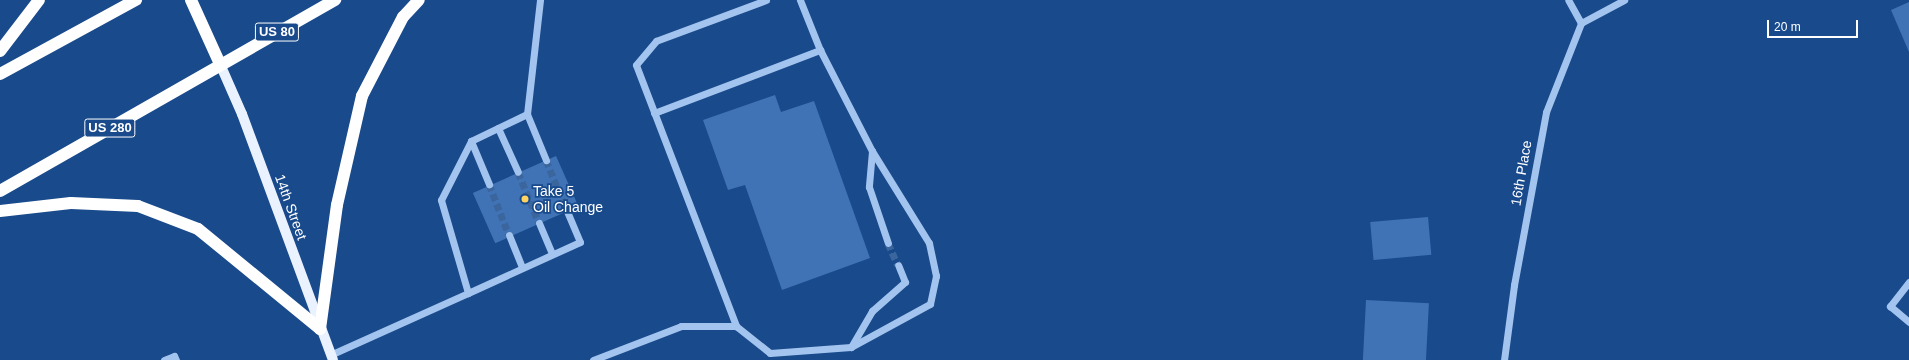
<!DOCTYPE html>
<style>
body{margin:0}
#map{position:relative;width:1909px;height:360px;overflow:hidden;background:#184a8c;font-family:Arial,sans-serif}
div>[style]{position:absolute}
.building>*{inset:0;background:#4073b5;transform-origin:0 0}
.minor-tunnel>*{height:7px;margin-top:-3.5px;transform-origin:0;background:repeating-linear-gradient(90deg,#3b659d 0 7px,transparent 0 10.5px)}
.minor>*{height:7px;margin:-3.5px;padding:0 3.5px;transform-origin:3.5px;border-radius:3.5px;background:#a3c4ee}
.major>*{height:10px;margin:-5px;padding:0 5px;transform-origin:5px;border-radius:5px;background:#eaf2ff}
.highway>*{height:12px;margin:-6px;padding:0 6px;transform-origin:6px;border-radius:6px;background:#fff}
.dots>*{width:11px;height:11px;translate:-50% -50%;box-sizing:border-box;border:2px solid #184a8c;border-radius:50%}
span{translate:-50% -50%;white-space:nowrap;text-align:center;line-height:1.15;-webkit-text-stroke:3.5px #184a8c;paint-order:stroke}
.shield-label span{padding:1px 3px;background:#184a8c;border:1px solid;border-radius:3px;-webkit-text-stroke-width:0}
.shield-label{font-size:13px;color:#fff;font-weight:700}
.street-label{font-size:14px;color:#fff}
.poi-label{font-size:14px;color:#fff}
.left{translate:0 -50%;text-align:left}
.scale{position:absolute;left:1767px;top:20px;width:91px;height:18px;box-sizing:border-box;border:2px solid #fff;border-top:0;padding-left:5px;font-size:12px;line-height:14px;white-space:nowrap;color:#fff;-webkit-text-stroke:3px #184a8c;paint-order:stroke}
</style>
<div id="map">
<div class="building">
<i style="clip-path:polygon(1909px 2px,1909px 52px,1891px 10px)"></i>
<i style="clip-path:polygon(775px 95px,781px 112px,814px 101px,870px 258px,782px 290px,745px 185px,728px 190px,703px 120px)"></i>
<i style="left:556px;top:156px;width:55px;height:91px;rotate:66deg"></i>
<i style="left:1428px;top:217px;width:38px;height:58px;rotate:85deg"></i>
<i style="left:1366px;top:300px;width:63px;height:60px;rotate:3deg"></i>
</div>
<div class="minor-tunnel">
<i style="left:546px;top:160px;width:55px;rotate:67.6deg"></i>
<i style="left:518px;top:172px;width:55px;rotate:67.6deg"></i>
<i style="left:489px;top:184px;width:55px;rotate:68.6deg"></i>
<i style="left:888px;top:243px;width:24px;rotate:66deg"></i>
</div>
<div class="minor">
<i style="left:540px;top:0;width:115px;rotate:96.5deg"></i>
<i style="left:527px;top:114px;width:62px;rotate:154.3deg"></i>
<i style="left:471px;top:141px;width:66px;rotate:117deg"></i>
<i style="left:441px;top:200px;width:97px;rotate:73.8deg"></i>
<i style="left:468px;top:293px;width:123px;rotate:-24.5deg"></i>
<i style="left:580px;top:242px;width:34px;rotate:-113deg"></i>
<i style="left:766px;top:0;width:117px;rotate:159.6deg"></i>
<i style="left:656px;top:41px;width:31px;rotate:130deg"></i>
<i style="left:636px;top:65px;width:280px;rotate:69deg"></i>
<i style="left:736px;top:326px;width:43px;rotate:38.5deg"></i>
<i style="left:770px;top:353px;width:81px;rotate:-4.2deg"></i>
<i style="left:851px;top:347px;width:90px;rotate:-28.6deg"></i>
<i style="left:930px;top:304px;width:29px;rotate:-78deg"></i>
<i style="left:936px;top:276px;width:34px;rotate:-102deg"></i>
<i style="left:929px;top:243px;width:108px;rotate:-121.8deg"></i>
<i style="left:872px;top:151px;width:114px;rotate:-117.2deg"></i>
<i style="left:820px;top:50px;width:54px;rotate:-111.8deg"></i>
<i style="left:1581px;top:23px;width:49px;rotate:-28.1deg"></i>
<i style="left:654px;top:113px;width:178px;rotate:-20.8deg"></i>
<i style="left:527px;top:114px;width:50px;rotate:67.6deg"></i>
<i style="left:498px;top:128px;width:48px;rotate:65.6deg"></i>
<i style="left:471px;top:141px;width:47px;rotate:67.3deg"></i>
<i style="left:872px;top:151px;width:36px;rotate:95deg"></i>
<i style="left:869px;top:187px;width:59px;rotate:71.3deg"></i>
<i style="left:539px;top:223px;width:33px;rotate:67deg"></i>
<i style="left:509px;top:235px;width:35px;rotate:68deg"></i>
<i style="left:1909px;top:282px;width:31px;rotate:128deg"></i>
<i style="left:1890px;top:306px;width:25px;rotate:40deg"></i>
<i style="left:851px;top:347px;width:42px;rotate:-59.7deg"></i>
<i style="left:872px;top:311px;width:44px;rotate:-41.3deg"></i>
<i style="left:905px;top:282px;width:18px;rotate:-112deg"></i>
<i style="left:330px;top:355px;width:151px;rotate:-24.2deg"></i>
<i style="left:164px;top:360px;width:11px;rotate:-22deg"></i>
<i style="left:174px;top:356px;width:4px;rotate:63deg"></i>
<i style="left:593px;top:360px;width:94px;rotate:-21.1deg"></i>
<i style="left:681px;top:326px;width:55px"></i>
<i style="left:1504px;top:360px;width:76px;rotate:-82.4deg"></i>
<i style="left:1514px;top:285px;width:176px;rotate:-79.5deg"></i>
<i style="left:1546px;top:112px;width:96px;rotate:-68.5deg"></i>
<i style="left:1581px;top:23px;width:26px;rotate:-119deg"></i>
</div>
<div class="major">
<i style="left:220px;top:64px;width:55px;rotate:66.3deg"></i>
<i style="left:242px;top:114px;width:262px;rotate:69.7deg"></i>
</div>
<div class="highway">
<i style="left:191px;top:0;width:70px;rotate:65.6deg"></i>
<i style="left:0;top:51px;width:64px;rotate:-52.6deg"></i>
<i style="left:0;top:74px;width:155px;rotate:-28.6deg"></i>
<i style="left:0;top:191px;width:386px;rotate:-29.7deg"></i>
<i style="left:0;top:211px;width:71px;rotate:-6.4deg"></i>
<i style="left:71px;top:203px;width:67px;rotate:2.6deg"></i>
<i style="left:138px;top:206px;width:64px;rotate:21deg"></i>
<i style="left:198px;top:229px;width:158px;rotate:39.3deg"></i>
<i style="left:320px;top:329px;width:125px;rotate:-82.2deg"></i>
<i style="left:337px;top:205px;width:112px;rotate:-77.1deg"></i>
<i style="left:362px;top:96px;width:89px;rotate:-62.6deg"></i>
<i style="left:403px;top:17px;width:23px;rotate:-47deg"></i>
</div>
<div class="dots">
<i style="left:525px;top:199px;background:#ffd360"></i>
</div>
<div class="shield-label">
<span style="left:277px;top:32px">US 80</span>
<span style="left:110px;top:128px">US 280</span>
</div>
<div class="street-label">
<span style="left:1521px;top:173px;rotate:-80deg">16th Place</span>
<span style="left:291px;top:207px;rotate:70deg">14th Street</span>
</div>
<div class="poi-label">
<span class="left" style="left:533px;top:199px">Take 5<br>Oil Change</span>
</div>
<div class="scale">20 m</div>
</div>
